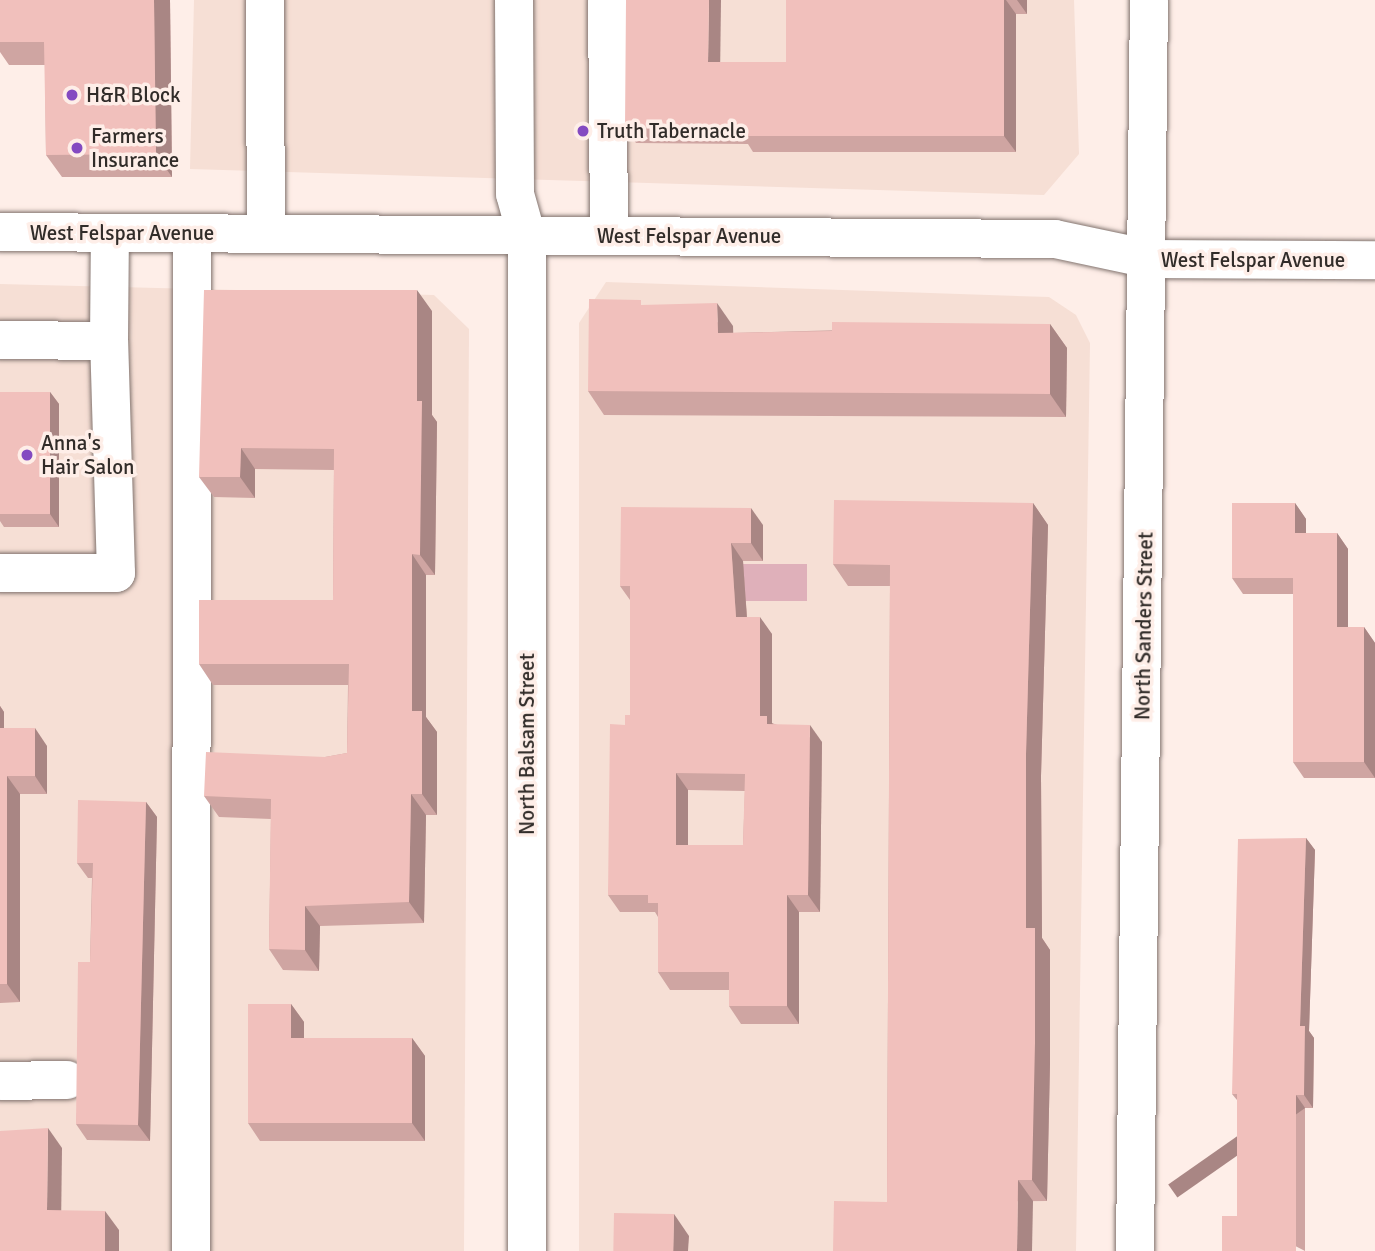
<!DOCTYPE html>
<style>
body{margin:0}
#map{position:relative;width:1375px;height:1251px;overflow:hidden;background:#feeee8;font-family:Signika,sans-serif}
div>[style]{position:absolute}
.built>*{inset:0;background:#f6dfd5}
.water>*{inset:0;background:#dfb0ba;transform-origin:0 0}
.roads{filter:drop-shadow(0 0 2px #82746f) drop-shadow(0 0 2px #82746f)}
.minor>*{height:38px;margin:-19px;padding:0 19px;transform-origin:19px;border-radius:19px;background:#fff}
.wall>*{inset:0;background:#cfa5a2}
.shaded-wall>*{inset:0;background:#a98684;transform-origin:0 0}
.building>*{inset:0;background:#f1c0bc;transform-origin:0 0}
.dots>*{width:19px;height:19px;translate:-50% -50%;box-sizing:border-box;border:4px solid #feeee8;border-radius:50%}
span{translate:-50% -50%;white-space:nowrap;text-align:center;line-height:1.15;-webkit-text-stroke:7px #feeee8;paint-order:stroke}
.poi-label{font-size:21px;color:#312c29}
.left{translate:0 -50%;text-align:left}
.street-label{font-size:21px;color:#312c29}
</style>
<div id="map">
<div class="built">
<i style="clip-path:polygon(194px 0,1074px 0,1079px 154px,1044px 195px,190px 169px)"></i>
<i style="clip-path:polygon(606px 282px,1049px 297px,1076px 315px,1090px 343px,1076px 1251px,579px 1251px,579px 323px)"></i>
<i style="clip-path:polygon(0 284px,434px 295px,469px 329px,464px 1251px,0 1251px)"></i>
</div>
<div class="water">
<i style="left:740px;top:564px;width:67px;height:37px"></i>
</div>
<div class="roads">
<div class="minor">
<i style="left:265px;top:0;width:233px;rotate:89.8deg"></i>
<i style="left:514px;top:0;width:194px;rotate:89.7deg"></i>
<i style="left:515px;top:194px;width:45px;rotate:74.4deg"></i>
<i style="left:527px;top:237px;width:1014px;rotate:90deg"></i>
<i style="left:607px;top:0;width:236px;rotate:89.5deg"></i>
<i style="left:0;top:232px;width:1055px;rotate:0.38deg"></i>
<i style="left:1055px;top:239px;width:96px;rotate:12deg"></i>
<i style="left:1149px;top:259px;width:226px;rotate:0.3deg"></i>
<i style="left:0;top:340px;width:109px;rotate:0.5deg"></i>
<i style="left:0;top:573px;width:116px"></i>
<i style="left:116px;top:573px;width:232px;rotate:-91.7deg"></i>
<i style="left:109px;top:341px;width:108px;rotate:-89.5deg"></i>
<i style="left:0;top:1081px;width:67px;rotate:-0.9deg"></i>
<i style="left:191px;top:1251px;width:1018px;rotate:-89.94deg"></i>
<i style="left:1135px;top:1251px;width:1251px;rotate:-89.36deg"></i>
</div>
</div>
<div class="wall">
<i style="clip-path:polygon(0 0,170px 0,172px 177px,62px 177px,46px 155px,45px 65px,9px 65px,0 52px)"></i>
<i style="clip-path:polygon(786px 0,1027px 0,1027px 14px,1016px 14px,1016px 152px,753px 152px,748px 144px,636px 143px,625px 127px,720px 62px,786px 62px)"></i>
<i style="clip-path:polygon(645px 305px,733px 326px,733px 333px,1050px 324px,1067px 348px,1066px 417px,604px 415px,588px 391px)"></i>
<i style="clip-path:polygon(432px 311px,432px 415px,437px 422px,435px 575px,426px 575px,426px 717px,437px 732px,437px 815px,426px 815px,424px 923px,320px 926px,319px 971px,283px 970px,269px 949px,271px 819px,219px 817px,204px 796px,325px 757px,347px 753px,348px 685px,213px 685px,199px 664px,333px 600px,334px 470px,255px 469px,255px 498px,214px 497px,199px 477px)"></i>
<i style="clip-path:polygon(0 392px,50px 392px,59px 404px,59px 527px,4px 527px,0 521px)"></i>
<i style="clip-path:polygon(1033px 503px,1048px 525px,1041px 776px,1042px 938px,1050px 950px,1050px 1064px,1047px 1201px,887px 1202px,890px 586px,848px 586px,833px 564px)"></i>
<i style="clip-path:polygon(1295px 503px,1306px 519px,1306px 533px,1337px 533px,1348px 549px,1348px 627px,1364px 627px,1375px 643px,1375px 778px,1304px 778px,1293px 762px,1293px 594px,1243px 594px,1232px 578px)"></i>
<i style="clip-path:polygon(evenodd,763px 525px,763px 561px,743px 561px,747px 617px,772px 634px,772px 723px,822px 742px,820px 912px,799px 912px,799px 1024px,741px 1024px,729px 1006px,729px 990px,670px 990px,658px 972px,658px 917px,655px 912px,620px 912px,608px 895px,625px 725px,630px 715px,630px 600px,620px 586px,763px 525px,688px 790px,745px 791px,743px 845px,688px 845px,688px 790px)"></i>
<i style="clip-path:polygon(0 706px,4px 712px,4px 728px,47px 746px,47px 794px,20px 794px,20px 1002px,0 1003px)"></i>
<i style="clip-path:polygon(146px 802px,157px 817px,150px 1141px,87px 1140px,76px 1124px,90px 962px,92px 878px,88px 878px,77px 863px)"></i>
<i style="clip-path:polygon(1306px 838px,1315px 850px,1309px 1031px,1314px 1038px,1313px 1108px,1305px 1108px,1305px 1251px,1237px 1216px,1237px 1100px,1232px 1094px)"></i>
<i style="clip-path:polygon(291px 1004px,304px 1022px,304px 1038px,412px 1038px,425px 1056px,425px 1141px,260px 1141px,248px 1123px)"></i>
</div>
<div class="shaded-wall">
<i style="clip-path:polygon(154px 0,170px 0,172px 177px,156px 154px)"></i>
<i style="clip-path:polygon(709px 0,721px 0,720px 78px,708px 62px)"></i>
<i style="clip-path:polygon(1004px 0,1006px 0,1016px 14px,1016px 152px,1004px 136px)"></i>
<i style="clip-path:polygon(1017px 0,1027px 0,1027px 14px)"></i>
<i style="clip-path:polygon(417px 290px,432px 311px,432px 415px,437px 422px,435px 575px,420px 555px,417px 401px)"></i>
<i style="clip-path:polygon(717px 303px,733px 326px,734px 357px,718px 333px)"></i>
<i style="clip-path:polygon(1050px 324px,1067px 348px,1066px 417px,1050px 394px)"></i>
<i style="clip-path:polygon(50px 392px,59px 404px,59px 527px,50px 514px)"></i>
<i style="clip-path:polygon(241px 448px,255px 469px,255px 498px,240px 477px)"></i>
<i style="clip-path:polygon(1033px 503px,1048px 525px,1041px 776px,1042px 938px,1050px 950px,1050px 1064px,1047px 1201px,1032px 1180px,1026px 928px,1026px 754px)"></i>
<i style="clip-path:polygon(1295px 503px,1306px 519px,1306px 549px,1295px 533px)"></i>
<i style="clip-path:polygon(751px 508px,763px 525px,763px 561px,751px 543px)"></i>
<i style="clip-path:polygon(1337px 533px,1348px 549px,1348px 643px,1337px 627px)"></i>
<i style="clip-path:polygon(731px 543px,743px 561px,748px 634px,736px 617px)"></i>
<i style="clip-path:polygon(412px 554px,426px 575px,426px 717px,437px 732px,437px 815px,422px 794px,412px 711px)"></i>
<i style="clip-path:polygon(760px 617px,772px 634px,772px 723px,780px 733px,780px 741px,760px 716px)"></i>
<i style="clip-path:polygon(1364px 627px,1375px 643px,1375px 778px,1364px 762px)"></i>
<i style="clip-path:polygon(0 706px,4px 712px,4px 746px,0 740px)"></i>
<i style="clip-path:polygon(810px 725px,822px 742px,820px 912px,808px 895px)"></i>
<i style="clip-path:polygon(35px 728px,47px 746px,47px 794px,35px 776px)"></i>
<i style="clip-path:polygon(676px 773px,688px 790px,688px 862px,676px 845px)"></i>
<i style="clip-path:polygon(7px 776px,20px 794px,20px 1002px,7px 984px)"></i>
<i style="clip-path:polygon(411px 794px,426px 815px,424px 923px,409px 902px)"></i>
<i style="clip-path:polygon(146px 802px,157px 817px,150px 1141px,138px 1125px)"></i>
<i style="clip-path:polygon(1306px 838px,1315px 850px,1309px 1031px,1314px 1038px,1313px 1108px,1304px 1095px,1300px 1026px)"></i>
<i style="clip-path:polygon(787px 895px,799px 912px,799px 1024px,787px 1006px)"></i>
<i style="clip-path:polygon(305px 906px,320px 926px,319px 971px,305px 950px)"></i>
<i style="clip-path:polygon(291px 1004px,304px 1022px,304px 1056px,291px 1038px)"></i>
<i style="clip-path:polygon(412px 1038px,425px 1056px,425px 1141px,412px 1123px)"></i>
<i style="left:1296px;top:1095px;width:16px;height:156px;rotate:55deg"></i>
<i style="clip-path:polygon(48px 1128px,62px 1148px,61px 1229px,47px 1210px)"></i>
<i style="clip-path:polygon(1018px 1180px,1033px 1201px,1032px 1251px,1017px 1251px)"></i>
<i style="clip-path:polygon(105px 1211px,119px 1230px,119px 1251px,105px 1251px)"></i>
<i style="clip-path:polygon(674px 1214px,689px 1236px,688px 1251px,673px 1251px)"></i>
</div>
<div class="building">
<i style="clip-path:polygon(0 0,154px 0,156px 154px,46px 155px,44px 42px,0 42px)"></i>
<i style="clip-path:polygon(626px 0,709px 0,708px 62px,786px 62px,786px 0,1004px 0,1004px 136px,742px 136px,742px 128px,625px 127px)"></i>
<i style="clip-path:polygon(204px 290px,417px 290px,417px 401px,422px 401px,420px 555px,412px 554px,412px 711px,422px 711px,422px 794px,411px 794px,409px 902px,305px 906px,305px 950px,269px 949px,271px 799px,204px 796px,206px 752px,325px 757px,347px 753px,349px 664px,199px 664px,199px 600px,333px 600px,334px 449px,241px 448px,240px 477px,199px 477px)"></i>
<i style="clip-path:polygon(589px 299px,641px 300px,641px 305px,717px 303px,718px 333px,832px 331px,832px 322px,1050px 324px,1050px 394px,588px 391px)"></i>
<i style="left:0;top:392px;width:50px;height:122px"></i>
<i style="clip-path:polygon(834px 500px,1033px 503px,1026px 754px,1026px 928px,1035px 928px,1035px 1043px,1032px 1180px,1018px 1180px,1017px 1251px,833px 1251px,834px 1201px,887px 1202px,890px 565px,833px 564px)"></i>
<i style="clip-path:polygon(1232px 503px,1295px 503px,1295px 533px,1337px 533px,1337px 627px,1364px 627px,1364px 762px,1293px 762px,1293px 578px,1232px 578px)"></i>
<i style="clip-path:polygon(evenodd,621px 507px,751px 508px,751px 543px,731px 543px,736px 617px,760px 617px,760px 716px,767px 716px,767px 724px,810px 725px,808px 895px,787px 895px,787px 1006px,729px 1006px,729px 972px,658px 972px,658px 903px,648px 903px,648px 895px,608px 895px,610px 724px,625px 725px,625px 715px,630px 715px,630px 586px,620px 586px,621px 507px,676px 773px,745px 774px,743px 845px,676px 845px,676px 773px)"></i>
<i style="clip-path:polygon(0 728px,35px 728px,35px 776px,7px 776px,7px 984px,0 984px)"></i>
<i style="clip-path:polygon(78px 800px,146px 802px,138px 1125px,76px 1124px,78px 962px,90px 962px,93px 863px,77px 863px)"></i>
<i style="clip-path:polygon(1306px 838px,1300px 1026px,1305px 1026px,1304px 1095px,1296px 1095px,1296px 1251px,1222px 1251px,1222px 1216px,1237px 1216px,1237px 1094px,1232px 1094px,1238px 839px)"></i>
<i style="clip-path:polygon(248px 1004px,291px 1004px,291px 1038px,412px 1038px,412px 1123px,248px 1123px)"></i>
<i style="clip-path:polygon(48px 1128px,47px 1210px,105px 1211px,105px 1251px,0 1251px,0 1131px)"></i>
<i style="left:614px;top:1213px;width:60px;height:38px;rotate:1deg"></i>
</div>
<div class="dots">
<i style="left:72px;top:95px;background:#844ac1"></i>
<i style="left:583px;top:131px;background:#844ac1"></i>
<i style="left:77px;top:148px;background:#844ac1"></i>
<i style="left:27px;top:455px;background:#844ac1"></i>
</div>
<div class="poi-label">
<span class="left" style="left:86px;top:95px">H&amp;R Block</span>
<span class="left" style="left:597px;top:131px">Truth Tabernacle</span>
<span class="left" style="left:91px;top:148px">Farmers<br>Insurance</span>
<span class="left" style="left:41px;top:455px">Anna's<br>Hair Salon</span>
</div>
<div class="street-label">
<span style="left:122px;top:233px">West Felspar Avenue</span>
<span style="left:689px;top:236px">West Felspar Avenue</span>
<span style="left:1253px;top:260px">West Felspar Avenue</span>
<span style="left:1144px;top:626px;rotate:-89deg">North Sanders Street</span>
<span style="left:527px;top:744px;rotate:-90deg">North Balsam Street</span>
</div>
</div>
